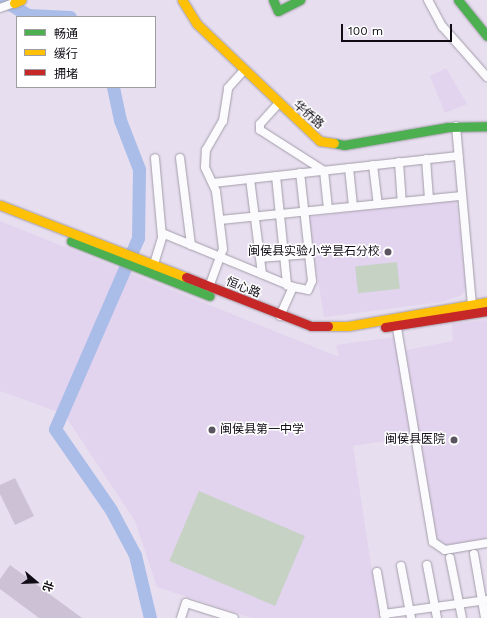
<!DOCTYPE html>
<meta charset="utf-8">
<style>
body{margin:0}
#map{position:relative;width:487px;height:618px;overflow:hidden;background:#e7deef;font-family:"Work Sans","Noto Sans SC",sans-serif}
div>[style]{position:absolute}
.built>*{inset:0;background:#e2d3ee}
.green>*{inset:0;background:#c5d2c4;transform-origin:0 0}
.river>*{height:13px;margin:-6.5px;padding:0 6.5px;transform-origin:6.5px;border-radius:6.5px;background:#a9bde8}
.building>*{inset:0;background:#cdc2d5}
.roads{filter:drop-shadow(0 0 1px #a39da9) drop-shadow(0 0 1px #a39da9)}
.street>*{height:8px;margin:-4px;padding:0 4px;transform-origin:4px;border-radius:4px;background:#fbfafd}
.fast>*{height:9px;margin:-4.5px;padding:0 4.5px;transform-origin:4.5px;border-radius:4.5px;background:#4caf50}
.slow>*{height:9px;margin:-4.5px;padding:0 4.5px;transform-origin:4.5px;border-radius:4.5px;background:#ffc107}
.jam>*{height:9px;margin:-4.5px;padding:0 4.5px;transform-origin:4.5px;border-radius:4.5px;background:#c62828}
.dots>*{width:11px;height:11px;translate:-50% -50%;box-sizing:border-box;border:2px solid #fff;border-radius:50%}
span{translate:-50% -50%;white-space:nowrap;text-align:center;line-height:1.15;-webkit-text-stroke:3px #fff;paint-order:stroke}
.street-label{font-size:12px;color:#100b14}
.poi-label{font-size:12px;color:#100b14}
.right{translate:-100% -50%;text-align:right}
.left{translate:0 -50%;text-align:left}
.legend{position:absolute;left:16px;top:16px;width:140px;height:72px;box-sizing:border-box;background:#fff;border:1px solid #9f9da1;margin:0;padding:5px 7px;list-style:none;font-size:12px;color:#100b14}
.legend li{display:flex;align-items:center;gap:8px;height:20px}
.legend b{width:20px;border:1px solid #9f9da1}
.north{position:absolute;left:16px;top:562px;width:40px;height:40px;-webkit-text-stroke:3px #fff;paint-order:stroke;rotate:109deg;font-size:11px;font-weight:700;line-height:16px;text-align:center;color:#100b14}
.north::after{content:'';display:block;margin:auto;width:14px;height:18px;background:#100b14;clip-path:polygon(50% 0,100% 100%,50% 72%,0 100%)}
.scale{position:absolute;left:341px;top:24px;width:111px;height:18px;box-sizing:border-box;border:2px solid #100b14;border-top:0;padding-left:5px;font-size:12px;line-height:14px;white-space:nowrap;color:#100b14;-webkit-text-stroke:3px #fff;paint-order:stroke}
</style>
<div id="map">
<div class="built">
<i style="clip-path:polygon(446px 68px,467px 104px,445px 113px,430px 76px)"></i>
<i style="clip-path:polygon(456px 199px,466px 287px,462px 295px,442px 302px,324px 317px,308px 217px)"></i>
<i style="clip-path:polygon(0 221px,339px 357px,336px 345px,396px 337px,410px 437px,353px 446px,379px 618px,252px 618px,157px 587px,135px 521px,64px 414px,0 391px)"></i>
<i style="clip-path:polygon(487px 320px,487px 540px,448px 547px,438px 540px,435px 530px,406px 350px,453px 341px,452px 324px)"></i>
</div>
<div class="green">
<i style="left:397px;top:262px;width:27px;height:42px;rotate:84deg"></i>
<i style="left:199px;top:491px;width:115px;height:76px;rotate:23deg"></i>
</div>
<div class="river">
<i style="left:3px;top:0;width:29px;rotate:31deg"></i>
<i style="left:28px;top:15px;width:42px;rotate:2.7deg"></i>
<i style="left:113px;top:87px;width:34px;rotate:78deg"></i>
<i style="left:120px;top:120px;width:53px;rotate:68.8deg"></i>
<i style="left:139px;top:169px;width:69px;rotate:90.8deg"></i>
<i style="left:138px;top:238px;width:208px;rotate:113.5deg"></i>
<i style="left:55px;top:429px;width:98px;rotate:55.3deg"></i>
<i style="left:111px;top:510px;width:51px;rotate:61.9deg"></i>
<i style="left:135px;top:555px;width:65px;rotate:76.6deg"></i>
</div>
<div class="building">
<i style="clip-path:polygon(15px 478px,34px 516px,15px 525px,0 494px,0 485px)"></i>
<i style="clip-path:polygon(10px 565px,82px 618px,39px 618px,0 589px,0 579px)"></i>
</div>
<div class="roads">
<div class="street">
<i style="left:428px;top:0;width:30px;rotate:62deg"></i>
<i style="left:442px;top:26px;width:68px;rotate:48.6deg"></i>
<i style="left:0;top:8px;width:15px;rotate:-20deg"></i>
<i style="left:278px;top:104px;width:27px;rotate:132deg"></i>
<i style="left:260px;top:124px;width:6px;rotate:90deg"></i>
<i style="left:260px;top:130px;width:76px;rotate:32.6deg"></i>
<i style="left:324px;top:171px;width:38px;rotate:84deg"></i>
<i style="left:456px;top:126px;width:179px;rotate:84.9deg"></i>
<i style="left:180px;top:158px;width:88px;rotate:82.8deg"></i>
<i style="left:426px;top:159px;width:40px;rotate:85.7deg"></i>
<i style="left:399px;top:162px;width:39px;rotate:86deg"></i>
<i style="left:373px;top:165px;width:39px;rotate:83deg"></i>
<i style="left:349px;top:168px;width:38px;rotate:84deg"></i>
<i style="left:276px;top:176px;width:110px;rotate:84.2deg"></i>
<i style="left:250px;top:179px;width:96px;rotate:82.8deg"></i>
<i style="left:213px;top:183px;width:247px;rotate:-6.3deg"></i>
<i style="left:220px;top:220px;width:243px;rotate:-5.7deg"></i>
<i style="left:162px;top:233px;width:142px;rotate:22.4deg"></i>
<i style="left:293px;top:287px;width:15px;rotate:11deg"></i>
<i style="left:308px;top:290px;width:10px;rotate:-66deg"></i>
<i style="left:312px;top:281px;width:109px;rotate:-96.3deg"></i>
<i style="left:260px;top:258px;width:49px;rotate:-4.7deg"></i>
<i style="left:154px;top:264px;width:28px;rotate:-73deg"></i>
<i style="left:162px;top:237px;width:79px;rotate:-95.1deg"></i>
<i style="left:209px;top:287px;width:40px;rotate:-69.8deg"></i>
<i style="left:223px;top:249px;width:58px;rotate:-96.9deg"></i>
<i style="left:216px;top:191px;width:26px;rotate:-115deg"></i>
<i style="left:205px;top:167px;width:17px;rotate:-87deg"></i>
<i style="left:206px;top:150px;width:34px;rotate:-60deg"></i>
<i style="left:223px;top:121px;width:33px;rotate:-81deg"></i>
<i style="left:228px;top:88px;width:24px;rotate:-48deg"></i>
<i style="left:280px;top:316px;width:32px;rotate:-66deg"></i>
<i style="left:396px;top:322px;width:223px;rotate:80.5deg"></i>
<i style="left:433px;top:542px;width:14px;rotate:34deg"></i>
<i style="left:445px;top:550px;width:43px;rotate:-9.5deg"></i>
<i style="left:474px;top:554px;width:65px;rotate:80.2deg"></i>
<i style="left:450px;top:558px;width:61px;rotate:78.7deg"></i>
<i style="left:427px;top:565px;width:54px;rotate:79.3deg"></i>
<i style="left:401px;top:566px;width:53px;rotate:79.1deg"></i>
<i style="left:377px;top:572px;width:47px;rotate:80.1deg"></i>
<i style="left:384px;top:614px;width:104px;rotate:-7.7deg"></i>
<i style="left:181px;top:618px;width:16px;rotate:-72deg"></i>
<i style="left:186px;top:603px;width:50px;rotate:17.4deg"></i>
</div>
<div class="fast">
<i style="left:273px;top:0;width:12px;rotate:66deg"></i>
<i style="left:278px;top:11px;width:25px;rotate:-27deg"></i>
<i style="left:458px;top:0;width:46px;rotate:51.1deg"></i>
<i style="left:334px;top:143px;width:10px;rotate:11deg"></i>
<i style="left:344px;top:145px;width:106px;rotate:-9.8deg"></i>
<i style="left:448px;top:127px;width:39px;rotate:-1deg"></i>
<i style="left:71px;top:241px;width:149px;rotate:21.6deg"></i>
</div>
<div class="slow">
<i style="left:182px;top:0;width:28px;rotate:58deg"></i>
<i style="left:197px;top:24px;width:170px;rotate:43.6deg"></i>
<i style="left:320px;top:141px;width:14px;rotate:8deg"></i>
<i style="left:14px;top:3px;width:8px;rotate:-23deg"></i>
<i style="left:0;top:205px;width:199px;rotate:21.2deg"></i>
<i style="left:328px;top:326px;width:20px"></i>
<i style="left:348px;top:326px;width:141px;rotate:-9.8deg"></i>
</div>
<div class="jam">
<i style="left:186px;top:277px;width:134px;rotate:21.4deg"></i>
<i style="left:311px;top:326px;width:17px"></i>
<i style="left:385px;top:327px;width:103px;rotate:-8.9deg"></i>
</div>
</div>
<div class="dots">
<i style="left:388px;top:252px;background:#5b5561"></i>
<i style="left:212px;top:430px;background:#5b5561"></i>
<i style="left:454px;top:440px;background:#5b5561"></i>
</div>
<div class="street-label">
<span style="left:308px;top:115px;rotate:41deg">华侨路</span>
<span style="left:243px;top:288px;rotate:22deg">恒心路</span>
</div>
<div class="poi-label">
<span class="right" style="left:380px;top:252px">闽侯县实验小学昙石分校</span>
<span class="left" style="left:220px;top:430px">闽侯县第一中学</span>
<span class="right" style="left:445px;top:440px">闽侯县医院</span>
</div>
<ul class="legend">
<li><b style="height:5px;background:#4caf50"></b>畅通</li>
<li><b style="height:5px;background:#ffc107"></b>缓行</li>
<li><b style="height:5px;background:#c62828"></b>拥堵</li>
</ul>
<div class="north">北</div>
<div class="scale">100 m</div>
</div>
